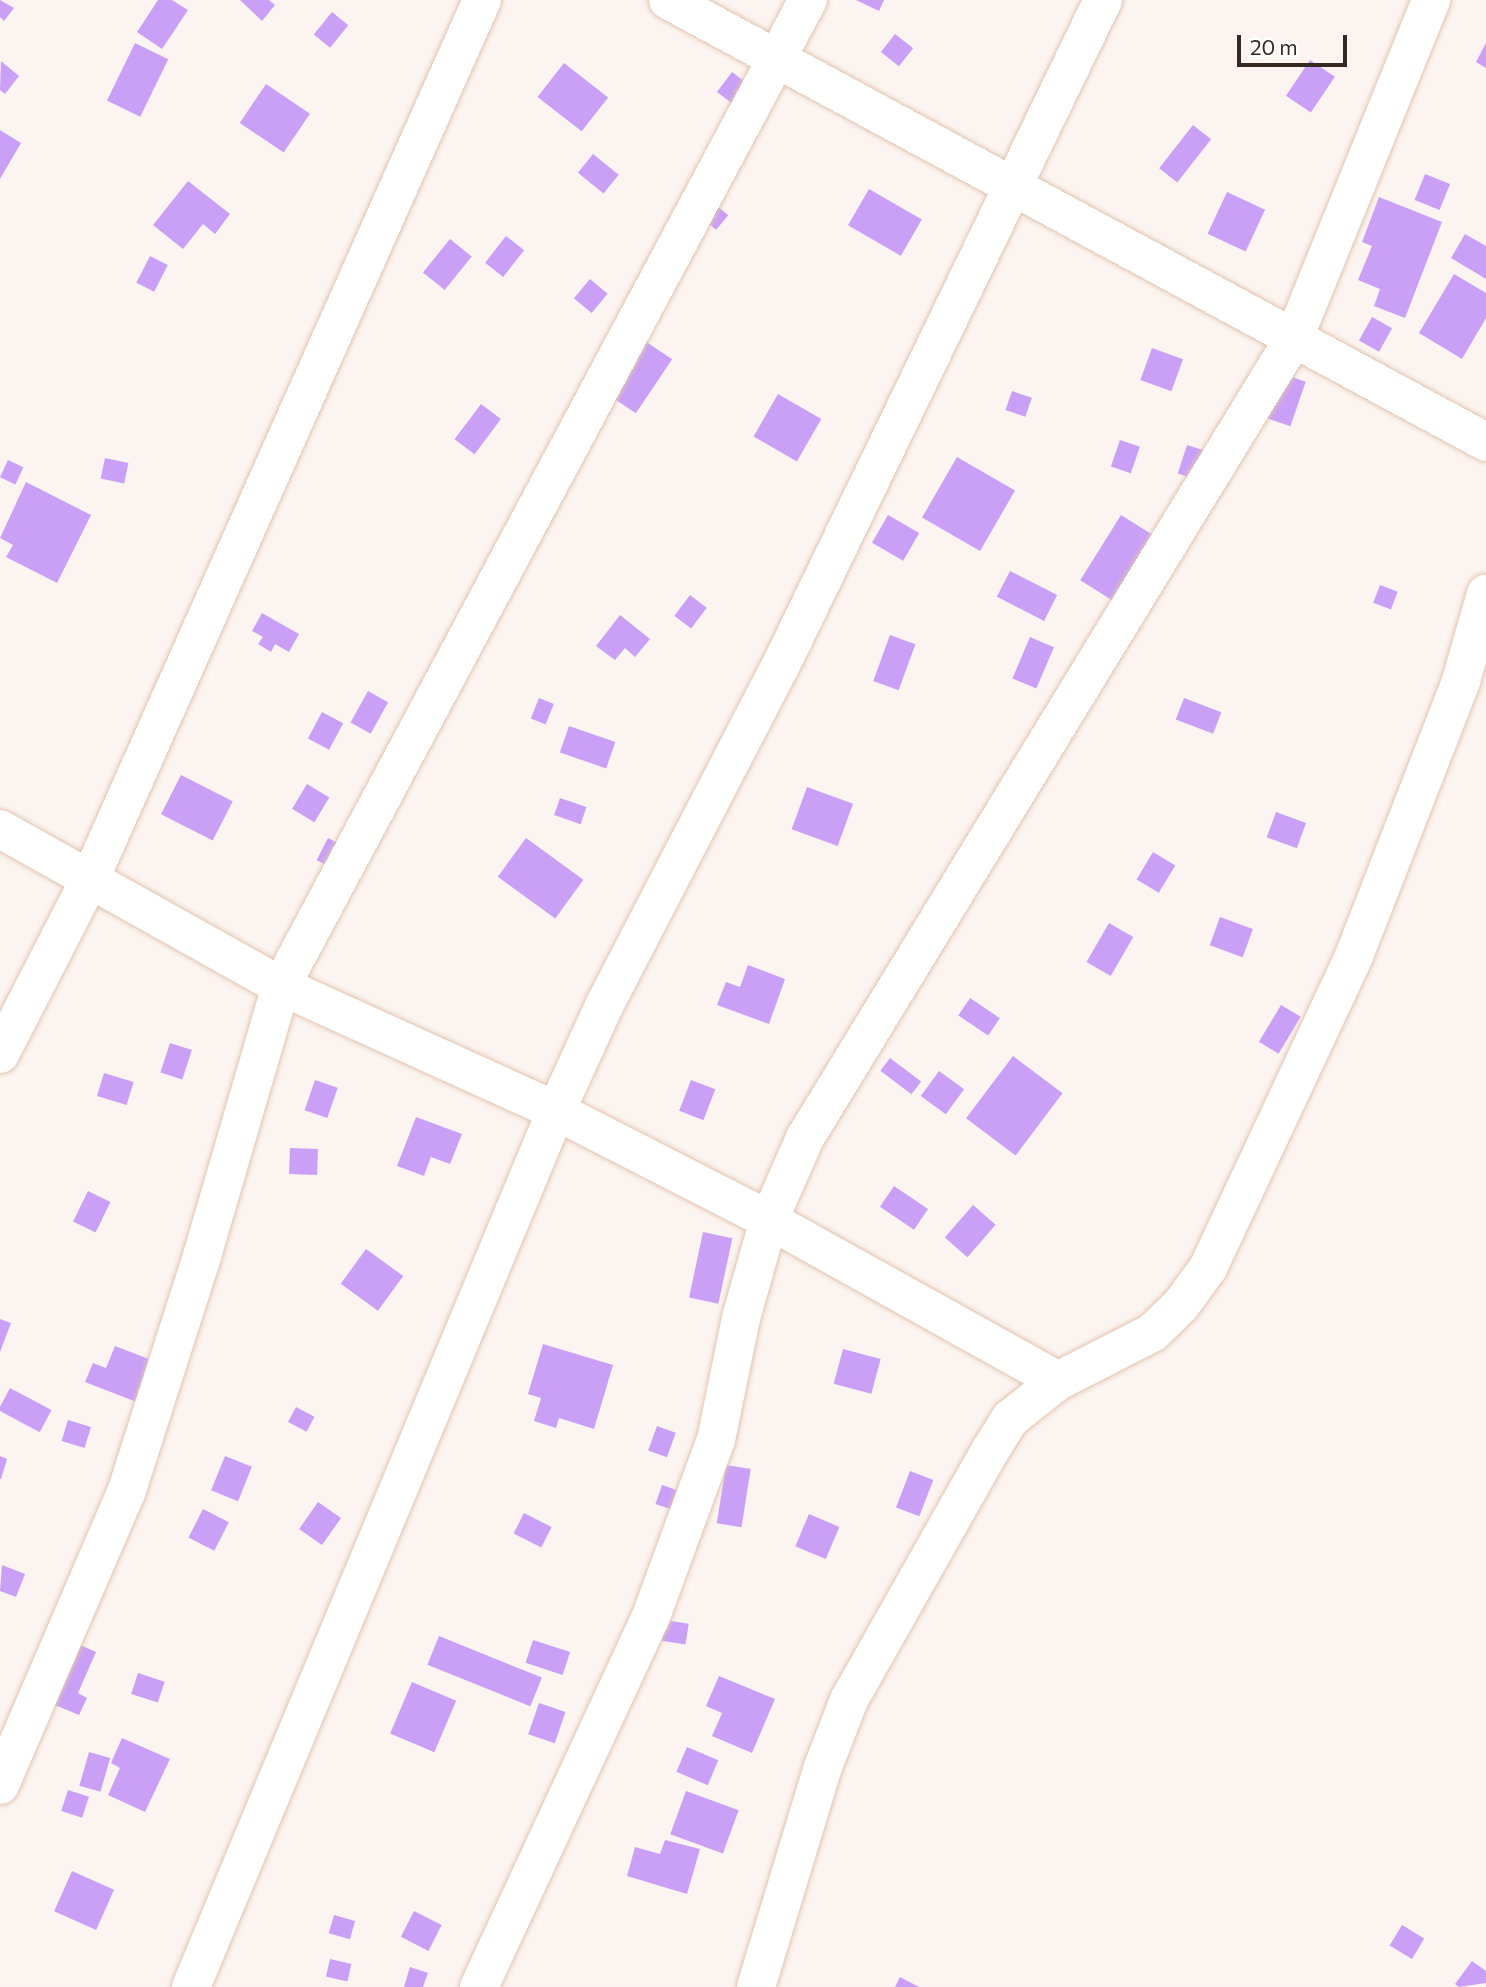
<!DOCTYPE html>
<style>
body{margin:0}
#map{position:relative;width:1486px;height:1987px;overflow:hidden;background:#fbf4f0;font-family:Commissioner,sans-serif}
div>[style]{position:absolute}
.building>*{inset:0;background:#c9a0f6;transform-origin:0 0}
.roads{filter:drop-shadow(0 0 2px #e3c3af) drop-shadow(0 0 2px #e3c3af)}
.minor>*{height:38px;margin:-19px;padding:0 19px;transform-origin:19px;border-radius:19px;background:#fff}
span{translate:-50% -50%;white-space:nowrap;text-align:center;line-height:1.15;-webkit-text-stroke:5px #fff;paint-order:stroke}
.scale{position:absolute;left:1237px;top:35px;width:110px;height:32px;box-sizing:border-box;border:4px solid #352921;border-top:0;padding-left:9px;font-size:21px;line-height:24px;white-space:nowrap;color:#352921;-webkit-text-stroke:5px #fff;paint-order:stroke}
</style>
<div id="map">
<div class="building">
<i style="clip-path:polygon(0 0,14px 8px,4px 21px,0 17px)"></i>
<i style="clip-path:polygon(158px 0,172px 0,188px 10px,162px 49px,137px 32px)"></i>
<i style="clip-path:polygon(240px 0,269px 0,275px 5px,262px 21px)"></i>
<i style="clip-path:polygon(856px 0,884px 0,879px 11px)"></i>
<i style="left:332px;top:12px;width:21px;height:29px;rotate:39deg"></i>
<i style="left:895px;top:34px;width:23px;height:23px;rotate:38deg"></i>
<i style="left:135px;top:43px;width:37px;height:64px;rotate:26deg"></i>
<i style="clip-path:polygon(1486px 43px,1486px 68px,1476px 62px)"></i>
<i style="left:1310px;top:60px;width:30px;height:43px;rotate:34deg"></i>
<i style="clip-path:polygon(1px 61px,19px 76px,5px 94px,0 90px)"></i>
<i style="left:564px;top:63px;width:56px;height:43px;rotate:38deg"></i>
<i style="left:732px;top:72px;width:20px;height:25px;rotate:37deg"></i>
<i style="left:266px;top:84px;width:53px;height:47px;rotate:34deg"></i>
<i style="left:1193px;top:125px;width:23px;height:55px;rotate:38deg"></i>
<i style="clip-path:polygon(0 130px,21px 143px,0 179px)"></i>
<i style="left:593px;top:154px;width:33px;height:24px;rotate:39deg"></i>
<i style="left:1425px;top:174px;width:27px;height:28px;rotate:22deg"></i>
<i style="clip-path:polygon(188px 181px,230px 214px,215px 234px,203px 224px,183px 249px,153px 225px)"></i>
<i style="left:869px;top:189px;width:61px;height:42px;rotate:30deg"></i>
<i style="left:1227px;top:192px;width:42px;height:46px;rotate:25deg"></i>
<i style="clip-path:polygon(1379px 197px,1442px 222px,1405px 318px,1374px 306px,1380px 289px,1358px 280px,1372px 246px,1362px 242px)"></i>
<i style="left:716px;top:205px;width:16px;height:19px;rotate:40deg"></i>
<i style="clip-path:polygon(1465px 234px,1486px 246px,1486px 279px,1451px 258px)"></i>
<i style="left:506px;top:236px;width:23px;height:34px;rotate:38deg"></i>
<i style="left:450px;top:239px;width:28px;height:43px;rotate:39deg"></i>
<i style="left:150px;top:256px;width:20px;height:30px;rotate:27deg"></i>
<i style="clip-path:polygon(1454px 274px,1486px 293px,1486px 318px,1462px 359px,1419px 333px)"></i>
<i style="left:590px;top:279px;width:23px;height:25px;rotate:40deg"></i>
<i style="left:1372px;top:317px;width:23px;height:27px;rotate:29deg"></i>
<i style="left:639px;top:337px;width:40px;height:65px;rotate:34deg"></i>
<i style="left:1152px;top:348px;width:33px;height:34px;rotate:20deg"></i>
<i style="left:1283px;top:374px;width:24px;height:47px;rotate:19deg"></i>
<i style="left:1012px;top:391px;width:21px;height:20px;rotate:19deg"></i>
<i style="left:778px;top:394px;width:50px;height:49px;rotate:30deg"></i>
<i style="left:481px;top:404px;width:25px;height:44px;rotate:37deg"></i>
<i style="left:1120px;top:440px;width:21px;height:28px;rotate:19deg"></i>
<i style="left:1187px;top:445px;width:19px;height:30px;rotate:18deg"></i>
<i style="left:957px;top:457px;width:67px;height:70px;rotate:30deg"></i>
<i style="left:105px;top:458px;width:24px;height:21px;rotate:12deg"></i>
<i style="left:8px;top:460px;width:17px;height:19px;rotate:25deg"></i>
<i style="clip-path:polygon(26px 482px,91px 515px,57px 583px,6px 557px,13px 545px,0 538px)"></i>
<i style="left:888px;top:515px;width:36px;height:32px;rotate:30deg"></i>
<i style="left:1121px;top:515px;width:40px;height:77px;rotate:32deg"></i>
<i style="left:1010px;top:571px;width:53px;height:29px;rotate:27deg"></i>
<i style="left:1380px;top:585px;width:19px;height:19px;rotate:21deg"></i>
<i style="left:690px;top:595px;width:21px;height:26px;rotate:37deg"></i>
<i style="clip-path:polygon(262px 613px,299px 634px,289px 652px,275px 644px,271px 652px,258px 644px,263px 637px,252px 631px)"></i>
<i style="clip-path:polygon(620px 615px,650px 639px,635px 657px,625px 648px,615px 660px,596px 646px)"></i>
<i style="left:890px;top:635px;width:27px;height:49px;rotate:20deg"></i>
<i style="left:1030px;top:637px;width:26px;height:45px;rotate:23deg"></i>
<i style="left:368px;top:691px;width:23px;height:36px;rotate:29deg"></i>
<i style="left:539px;top:698px;width:16px;height:22px;rotate:22deg"></i>
<i style="left:1184px;top:698px;width:40px;height:23px;rotate:21deg"></i>
<i style="left:322px;top:712px;width:24px;height:30px;rotate:28deg"></i>
<i style="left:569px;top:726px;width:49px;height:28px;rotate:19deg"></i>
<i style="left:181px;top:775px;width:58px;height:44px;rotate:27deg"></i>
<i style="left:307px;top:784px;width:26px;height:29px;rotate:31deg"></i>
<i style="left:807px;top:787px;width:49px;height:45px;rotate:20deg"></i>
<i style="left:560px;top:798px;width:28px;height:18px;rotate:19deg"></i>
<i style="left:1276px;top:812px;width:32px;height:27px;rotate:20deg"></i>
<i style="left:328px;top:838px;width:18px;height:25px;rotate:27deg"></i>
<i style="left:526px;top:838px;width:71px;height:48px;rotate:36deg"></i>
<i style="left:1153px;top:852px;width:26px;height:32px;rotate:31deg"></i>
<i style="left:1220px;top:917px;width:35px;height:30px;rotate:20deg"></i>
<i style="left:1109px;top:923px;width:28px;height:45px;rotate:30deg"></i>
<i style="clip-path:polygon(748px 965px,785px 979px,769px 1024px,717px 1005px,726px 982px,740px 987px)"></i>
<i style="left:970px;top:998px;width:36px;height:21px;rotate:34deg"></i>
<i style="left:1281px;top:1005px;width:23px;height:43px;rotate:31deg"></i>
<i style="left:170px;top:1043px;width:23px;height:31px;rotate:18deg"></i>
<i style="left:1013px;top:1056px;width:62px;height:78px;rotate:37deg"></i>
<i style="left:890px;top:1058px;width:39px;height:16px;rotate:37deg"></i>
<i style="left:939px;top:1071px;width:31px;height:31px;rotate:36deg"></i>
<i style="left:104px;top:1073px;width:31px;height:24px;rotate:17deg"></i>
<i style="left:315px;top:1080px;width:24px;height:32px;rotate:19deg"></i>
<i style="left:691px;top:1080px;width:26px;height:33px;rotate:21deg"></i>
<i style="clip-path:polygon(416px 1117px,462px 1134px,450px 1164px,431px 1157px,424px 1176px,397px 1166px)"></i>
<i style="left:290px;top:1148px;width:28px;height:26px;rotate:2deg"></i>
<i style="left:894px;top:1186px;width:41px;height:25px;rotate:34deg"></i>
<i style="left:88px;top:1191px;width:25px;height:34px;rotate:26deg"></i>
<i style="left:973px;top:1205px;width:30px;height:43px;rotate:41deg"></i>
<i style="left:703px;top:1232px;width:30px;height:67px;rotate:12deg"></i>
<i style="left:366px;top:1249px;width:46px;height:43px;rotate:36deg"></i>
<i style="clip-path:polygon(0 1319px,11px 1323px,0 1352px)"></i>
<i style="clip-path:polygon(543px 1344px,613px 1365px,594px 1429px,559px 1418px,556px 1428px,534px 1421px,541px 1398px,528px 1394px)"></i>
<i style="clip-path:polygon(115px 1346px,154px 1361px,139px 1403px,85px 1382px,93px 1363px,106px 1368px)"></i>
<i style="left:843px;top:1349px;width:39px;height:36px;rotate:15deg"></i>
<i style="left:10px;top:1388px;width:47px;height:25px;rotate:28deg"></i>
<i style="left:296px;top:1407px;width:21px;height:17px;rotate:28deg"></i>
<i style="left:68px;top:1420px;width:24px;height:22px;rotate:17deg"></i>
<i style="left:657px;top:1426px;width:20px;height:26px;rotate:20deg"></i>
<i style="clip-path:polygon(0 1456px,7px 1459px,1px 1479px,0 1479px)"></i>
<i style="left:225px;top:1456px;width:29px;height:37px;rotate:22deg"></i>
<i style="left:726px;top:1465px;width:25px;height:59px;rotate:9deg"></i>
<i style="left:910px;top:1471px;width:25px;height:39px;rotate:21deg"></i>
<i style="left:662px;top:1485px;width:21px;height:20px;rotate:19deg"></i>
<i style="left:318px;top:1502px;width:28px;height:33px;rotate:35deg"></i>
<i style="left:203px;top:1509px;width:29px;height:32px;rotate:27deg"></i>
<i style="left:524px;top:1513px;width:31px;height:23px;rotate:27deg"></i>
<i style="left:809px;top:1514px;width:33px;height:35px;rotate:23deg"></i>
<i style="clip-path:polygon(2px 1565px,25px 1574px,16px 1597px,0 1591px)"></i>
<i style="left:665px;top:1620px;width:24px;height:21px;rotate:9deg"></i>
<i style="left:439px;top:1636px;width:111px;height:31px;rotate:22deg"></i>
<i style="left:533px;top:1640px;width:39px;height:24px;rotate:18deg"></i>
<i style="clip-path:polygon(71px 1641px,96px 1652px,78px 1693px,87px 1698px,79px 1715px,45px 1701px)"></i>
<i style="left:138px;top:1673px;width:28px;height:22px;rotate:18deg"></i>
<i style="clip-path:polygon(719px 1676px,775px 1699px,752px 1753px,712px 1736px,722px 1713px,706px 1706px)"></i>
<i style="left:412px;top:1682px;width:48px;height:56px;rotate:23deg"></i>
<i style="left:539px;top:1703px;width:28px;height:33px;rotate:19deg"></i>
<i style="clip-path:polygon(122px 1738px,170px 1759px,145px 1812px,108px 1795px,120px 1768px,111px 1763px)"></i>
<i style="left:687px;top:1747px;width:34px;height:27px;rotate:23deg"></i>
<i style="left:89px;top:1752px;width:22px;height:35px;rotate:16deg"></i>
<i style="left:68px;top:1790px;width:22px;height:22px;rotate:18deg"></i>
<i style="left:686px;top:1791px;width:56px;height:46px;rotate:20deg"></i>
<i style="clip-path:polygon(665px 1840px,700px 1849px,687px 1894px,627px 1876px,635px 1847px,660px 1854px)"></i>
<i style="left:72px;top:1871px;width:46px;height:44px;rotate:24deg"></i>
<i style="left:414px;top:1911px;width:31px;height:29px;rotate:27deg"></i>
<i style="left:334px;top:1915px;width:22px;height:19px;rotate:16deg"></i>
<i style="left:1402px;top:1925px;width:26px;height:24px;rotate:31deg"></i>
<i style="left:330px;top:1959px;width:22px;height:18px;rotate:13deg"></i>
<i style="clip-path:polygon(1472px 1961px,1486px 1971px,1486px 1983px,1459px 1987px,1455px 1984px)"></i>
<i style="clip-path:polygon(410px 1967px,428px 1973px,423px 1987px,404px 1987px)"></i>
<i style="clip-path:polygon(900px 1977px,919px 1987px,895px 1987px)"></i>
</div>
<div class="roads">
<div class="minor">
<i style="left:668px;top:0;width:930px;rotate:28.38deg"></i>
<i style="left:0;top:829px;width:322px;rotate:29.2deg"></i>
<i style="left:281px;top:986px;width:302px;rotate:24.4deg"></i>
<i style="left:556px;top:1111px;width:239px;rotate:27.1deg"></i>
<i style="left:769px;top:1220px;width:331px;rotate:29.1deg"></i>
<i style="left:0;top:1054px;width:197px;rotate:-62.8deg"></i>
<i style="left:90px;top:879px;width:962px;rotate:-65.96deg"></i>
<i style="left:0;top:1785px;width:318px;rotate:-66.7deg"></i>
<i style="left:126px;top:1493px;width:249px;rotate:-72.2deg"></i>
<i style="left:202px;top:1256px;width:281px;rotate:-73.7deg"></i>
<i style="left:281px;top:986px;width:1118px;rotate:-61.88deg"></i>
<i style="left:191px;top:1987px;width:949px;rotate:-67.38deg"></i>
<i style="left:556px;top:1111px;width:115px;rotate:-65.4deg"></i>
<i style="left:604px;top:1006px;width:384px;rotate:-62.6deg"></i>
<i style="left:781px;top:665px;width:739px;rotate:-64.16deg"></i>
<i style="left:479px;top:1987px;width:406px;rotate:-65.1deg"></i>
<i style="left:650px;top:1619px;width:191px;rotate:-69.8deg"></i>
<i style="left:716px;top:1440px;width:125px;rotate:-78.4deg"></i>
<i style="left:741px;top:1318px;width:102px;rotate:-74.1deg"></i>
<i style="left:769px;top:1220px;width:90px;rotate:-66.3deg"></i>
<i style="left:805px;top:1138px;width:938px;rotate:-58.56deg"></i>
<i style="left:1294px;top:338px;width:365px;rotate:-67.9deg"></i>
<i style="left:756px;top:1987px;width:230px;rotate:-73.1deg"></i>
<i style="left:823px;top:1767px;width:72px;rotate:-68.8deg"></i>
<i style="left:849px;top:1700px;width:286px;rotate:-60.5deg"></i>
<i style="left:990px;top:1451px;width:39px;rotate:-58deg"></i>
<i style="left:1011px;top:1418px;width:60px;rotate:-38.2deg"></i>
<i style="left:1058px;top:1381px;width:106px;rotate:-27.1deg"></i>
<i style="left:1152px;top:1333px;width:40px;rotate:-44deg"></i>
<i style="left:1181px;top:1305px;width:46px;rotate:-53.9deg"></i>
<i style="left:1208px;top:1268px;width:344px;rotate:-64.9deg"></i>
<i style="left:1354px;top:956px;width:295px;rotate:-68.7deg"></i>
<i style="left:1461px;top:681px;width:91px;rotate:-74deg"></i>
</div>
</div>
<div class="scale">20 m</div>
</div>
